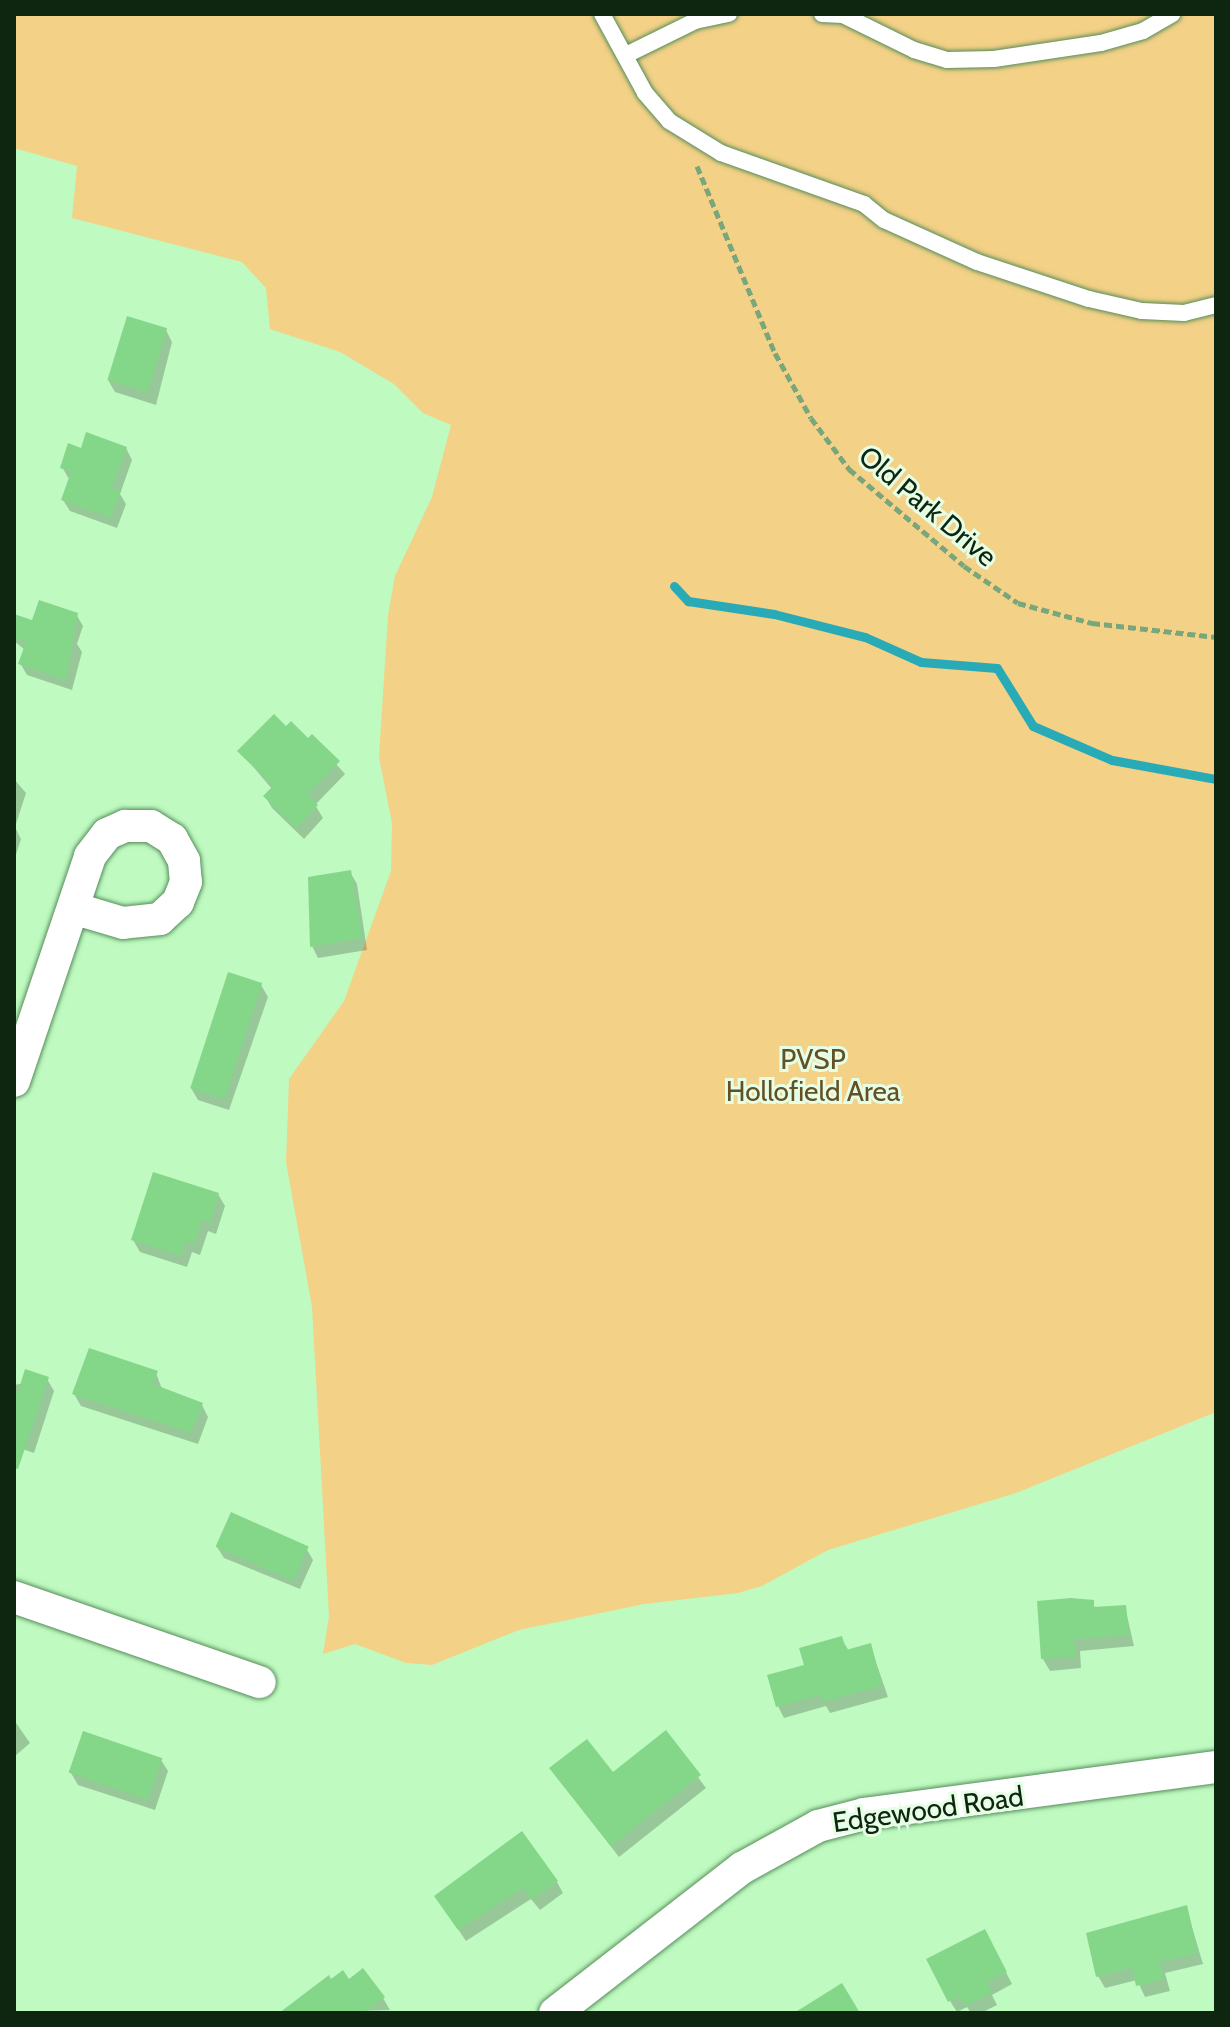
<!DOCTYPE html>
<style>
body{margin:0}
#map{position:relative;width:1230px;height:2027px;overflow:hidden;background:#bffac1;font-family:Cabin,sans-serif}
div>[style]{position:absolute}
.green>*{inset:0;background:#f3d187}
.shadow>*{inset:0;background:#0003}
.stream>*{height:9px;margin:-4.5px;padding:0 4.5px;transform-origin:4.5px;border-radius:4.5px;background:#29aab7}
.building>*{inset:0;background:#84d689;transform-origin:0 0}
.path>*{height:5px;margin-top:-2.5px;transform-origin:0;background:repeating-linear-gradient(90deg,#79a67b 0 8px,transparent 0 12px)}
.roads{filter:drop-shadow(0 0 2px #568d5a) drop-shadow(0 0 2px #568d5a)}
.lane>*{height:16px;margin:-8px;padding:0 8px;transform-origin:8px;border-radius:8px;background:#fff}
.street>*{height:32px;margin:-16px;padding:0 16px;transform-origin:16px;border-radius:16px;background:#fff}
span{translate:-50% -50%;white-space:nowrap;text-align:center;line-height:1.15;-webkit-text-stroke:6px #e6fde6;paint-order:stroke}
.street-label{font-size:28px;color:#0e2510}
.park-label{font-size:28px;color:#635025}
.frame{position:absolute;inset:0;border:16px solid #0e2510;pointer-events:none}
</style>
<div id="map">
<div class="green">
<i style="clip-path:polygon(14px 14px,1216px 14px,1216px 1412px,1016px 1493px,828px 1550px,762px 1586px,738px 1593px,644px 1604px,519px 1630px,432px 1665px,406px 1663px,355px 1644px,323px 1654px,329px 1616px,312px 1307px,286px 1162px,289px 1079px,344px 1001px,391px 871px,392px 824px,379px 757px,388px 615px,395px 576px,432px 497px,451px 425px,423px 413px,394px 384px,340px 352px,270px 329px,266px 288px,242px 262px,72px 218px,77px 166px,14px 148px)"></i>
</div>
<div class="shadow">
<i style="clip-path:polygon(166px 330px,172px 342px,156px 405px,115px 392px,108px 380px)"></i>
<i style="clip-path:polygon(126px 448px,132px 460px,120px 494px,126px 504px,117px 528px,70px 511px,63px 500px,69px 479px,62px 467px)"></i>
<i style="clip-path:polygon(76px 614px,83px 626px,77px 644px,82px 652px,72px 690px,27px 675px,20px 663px,25px 650px,14px 641px,14px 626px)"></i>
<i style="clip-path:polygon(286px 729px,308px 741px,312px 737px,345px 774px,315px 805px,323px 818px,304px 839px,272px 808px,265px 796px,272px 789px,240px 751px)"></i>
<i style="clip-path:polygon(14px 779px,26px 793px,15px 827px,21px 839px,14px 861px)"></i>
<i style="clip-path:polygon(350px 872px,357px 884px,367px 950px,318px 958px,312px 946px)"></i>
<i style="clip-path:polygon(261px 985px,268px 997px,229px 1110px,198px 1100px,191px 1088px)"></i>
<i style="clip-path:polygon(218px 1194px,225px 1206px,216px 1234px,208px 1231px,200px 1255px,192px 1252px,187px 1267px,140px 1252px,133px 1240px)"></i>
<i style="clip-path:polygon(156px 1373px,162px 1389px,202px 1405px,208px 1417px,198px 1444px,81px 1406px,74px 1394px)"></i>
<i style="clip-path:polygon(47px 1379px,54px 1391px,34px 1453px,14px 1446px,14px 1385px)"></i>
<i style="clip-path:polygon(217px 1547px,306px 1548px,313px 1560px,300px 1589px,224px 1558px)"></i>
<i style="clip-path:polygon(1092px 1602px,1096px 1609px,1125px 1607px,1134px 1646px,1080px 1651px,1081px 1668px,1050px 1671px,1043px 1659px)"></i>
<i style="clip-path:polygon(841px 1638px,849px 1651px,870px 1645px,888px 1697px,830px 1713px,826px 1706px,784px 1718px,778px 1706px,807px 1666px)"></i>
<i style="clip-path:polygon(14px 1720px,30px 1743px,14px 1757px)"></i>
<i style="clip-path:polygon(665px 1733px,706px 1788px,619px 1857px,559px 1780px,613px 1775px)"></i>
<i style="clip-path:polygon(161px 1760px,168px 1771px,155px 1810px,78px 1785px,71px 1773px)"></i>
<i style="clip-path:polygon(557px 1882px,563px 1893px,540px 1910px,531px 1899px,466px 1941px,436px 1897px)"></i>
<i style="clip-path:polygon(1186px 1907px,1203px 1964px,1165px 1973px,1170px 1991px,1145px 1997px,1137px 1980px,1105px 1988px,1098px 1976px)"></i>
<i style="clip-path:polygon(991px 1943px,1012px 1984px,992px 1995px,997px 2005px,981px 2013px,971px 2013px,967px 2007px,957px 2012px,950px 2001px)"></i>
<i style="clip-path:polygon(349px 1982px,383px 1998px,390px 2010px,285px 2013px)"></i>
</div>
<div class="stream">
<i style="left:674px;top:586px;width:21px;rotate:47deg"></i>
<i style="left:688px;top:601px;width:87px;rotate:8.6deg"></i>
<i style="left:774px;top:614px;width:94px;rotate:14.2deg"></i>
<i style="left:865px;top:637px;width:61px;rotate:24.1deg"></i>
<i style="left:921px;top:662px;width:76px;rotate:4.5deg"></i>
<i style="left:997px;top:668px;width:68px;rotate:58.2deg"></i>
<i style="left:1033px;top:726px;width:86px;rotate:23.3deg"></i>
<i style="left:1112px;top:760px;width:106px;rotate:10.4deg"></i>
</div>
<div class="building">
<i style="left:127px;top:316px;width:42px;height:67px;rotate:17deg"></i>
<i style="clip-path:polygon(86px 432px,127px 447px,112px 488px,121px 491px,111px 518px,61px 500px,71px 472px,60px 468px,68px 443px,81px 448px)"></i>
<i style="clip-path:polygon(39px 600px,78px 613px,66px 680px,18px 664px,26px 642px,14px 638px,14px 614px,32px 620px)"></i>
<i style="clip-path:polygon(274px 714px,286px 726px,291px 721px,308px 738px,312px 734px,340px 761px,308px 794px,318px 805px,296px 828px,263px 796px,273px 786px,237px 751px)"></i>
<i style="clip-path:polygon(351px 870px,362px 938px,310px 947px,308px 877px)"></i>
<i style="left:228px;top:972px;width:36px;height:122px;rotate:18deg"></i>
<i style="clip-path:polygon(153px 1172px,219px 1193px,210px 1223px,201px 1220px,194px 1244px,186px 1241px,181px 1256px,131px 1240px)"></i>
<i style="clip-path:polygon(89px 1348px,158px 1371px,153px 1384px,203px 1403px,191px 1433px,72px 1394px)"></i>
<i style="clip-path:polygon(25px 1369px,49px 1377px,18px 1469px,14px 1468px,14px 1390px,18px 1392px)"></i>
<i style="left:231px;top:1512px;width:85px;height:38px;rotate:24deg"></i>
<i style="clip-path:polygon(1071px 1598px,1094px 1600px,1094px 1607px,1126px 1605px,1129px 1635px,1074px 1639px,1076px 1657px,1041px 1659px,1037px 1601px)"></i>
<i style="clip-path:polygon(842px 1636px,846px 1650px,871px 1643px,882px 1686px,822px 1702px,820px 1695px,776px 1707px,767px 1675px,804px 1665px,799px 1648px)"></i>
<i style="clip-path:polygon(666px 1730px,701px 1775px,611px 1846px,549px 1768px,587px 1739px,613px 1772px)"></i>
<i style="left:83px;top:1731px;width:84px;height:44px;rotate:19deg"></i>
<i style="clip-path:polygon(522px 1831px,558px 1881px,532px 1900px,523px 1888px,458px 1930px,434px 1896px)"></i>
<i style="clip-path:polygon(1187px 1905px,1198px 1953px,1160px 1962px,1164px 1979px,1136px 1986px,1132px 1968px,1096px 1977px,1086px 1933px)"></i>
<i style="clip-path:polygon(985px 1929px,1007px 1972px,987px 1982px,992px 1993px,965px 2006px,960px 1996px,948px 2002px,926px 1959px)"></i>
<i style="clip-path:polygon(363px 1968px,385px 1997px,364px 2013px,279px 2013px,329px 1975px,331px 1979px,343px 1970px,349px 1979px)"></i>
<i style="clip-path:polygon(842px 1983px,860px 2013px,794px 2013px)"></i>
</div>
<div class="path">
<i style="left:697px;top:166px;width:203px;rotate:67.4deg"></i>
<i style="left:775px;top:353px;width:74px;rotate:61deg"></i>
<i style="left:811px;top:418px;width:64px;rotate:53.3deg"></i>
<i style="left:849px;top:469px;width:150px;rotate:40.1deg"></i>
<i style="left:964px;top:566px;width:65px;rotate:34.4deg"></i>
<i style="left:1018px;top:603px;width:77px;rotate:15.1deg"></i>
<i style="left:1092px;top:623px;width:125px;rotate:6.4deg"></i>
</div>
<div class="roads">
<div class="lane">
<i style="left:602px;top:14px;width:90px;rotate:61.4deg"></i>
<i style="left:645px;top:93px;width:37px;rotate:49deg"></i>
<i style="left:669px;top:121px;width:61px;rotate:31.6deg"></i>
<i style="left:721px;top:153px;width:152px;rotate:19.6deg"></i>
<i style="left:864px;top:204px;width:26px;rotate:39deg"></i>
<i style="left:884px;top:220px;width:102px;rotate:24.3deg"></i>
<i style="left:977px;top:262px;width:118px;rotate:18.3deg"></i>
<i style="left:1089px;top:299px;width:54px;rotate:12.8deg"></i>
<i style="left:1142px;top:311px;width:42px;rotate:2.7deg"></i>
<i style="left:1184px;top:313px;width:33px;rotate:-14deg"></i>
<i style="left:822px;top:14px;width:21px;rotate:3deg"></i>
<i style="left:843px;top:15px;width:79px;rotate:26.2deg"></i>
<i style="left:914px;top:50px;width:34px;rotate:17deg"></i>
<i style="left:947px;top:60px;width:47px;rotate:-1.2deg"></i>
<i style="left:994px;top:59px;width:108px;rotate:-8.5deg"></i>
<i style="left:1101px;top:43px;width:44px;rotate:-15.9deg"></i>
<i style="left:1143px;top:31px;width:34px;rotate:-30deg"></i>
<i style="left:626px;top:55px;width:77px;rotate:-26.2deg"></i>
<i style="left:695px;top:21px;width:35px;rotate:-12deg"></i>
</div>
<div class="street">
<i style="left:14px;top:1081px;width:237px;rotate:-71.3deg"></i>
<i style="left:90px;top:856px;width:28px;rotate:-52deg"></i>
<i style="left:107px;top:834px;width:20px;rotate:-24deg"></i>
<i style="left:125px;top:826px;width:26px"></i>
<i style="left:151px;top:826px;width:25px;rotate:32deg"></i>
<i style="left:172px;top:839px;width:25px;rotate:61deg"></i>
<i style="left:184px;top:861px;width:21px;rotate:85deg"></i>
<i style="left:186px;top:882px;width:22px;rotate:112deg"></i>
<i style="left:178px;top:902px;width:25px;rotate:137deg"></i>
<i style="left:160px;top:919px;width:37px;rotate:174deg"></i>
<i style="left:123px;top:923px;width:52px;rotate:-163.3deg"></i>
<i style="left:14px;top:1597px;width:260px;rotate:19.1deg"></i>
<i style="left:555px;top:2013px;width:237px;rotate:-37.8deg"></i>
<i style="left:742px;top:1868px;width:87px;rotate:-28.9deg"></i>
<i style="left:818px;top:1826px;width:48px;rotate:-14.6deg"></i>
<i style="left:864px;top:1814px;width:355px;rotate:-7.6deg"></i>
</div>
</div>
<div class="street-label">
<span style="left:928px;top:506px;rotate:40deg">Old Park Drive</span>
<span style="left:928px;top:1809px;rotate:-8deg">Edgewood Road</span>
</div>
<div class="park-label">
<span style="left:813px;top:1075px">PVSP<br>Hollofield Area</span>
</div>
<div class="frame"></div>
</div>
